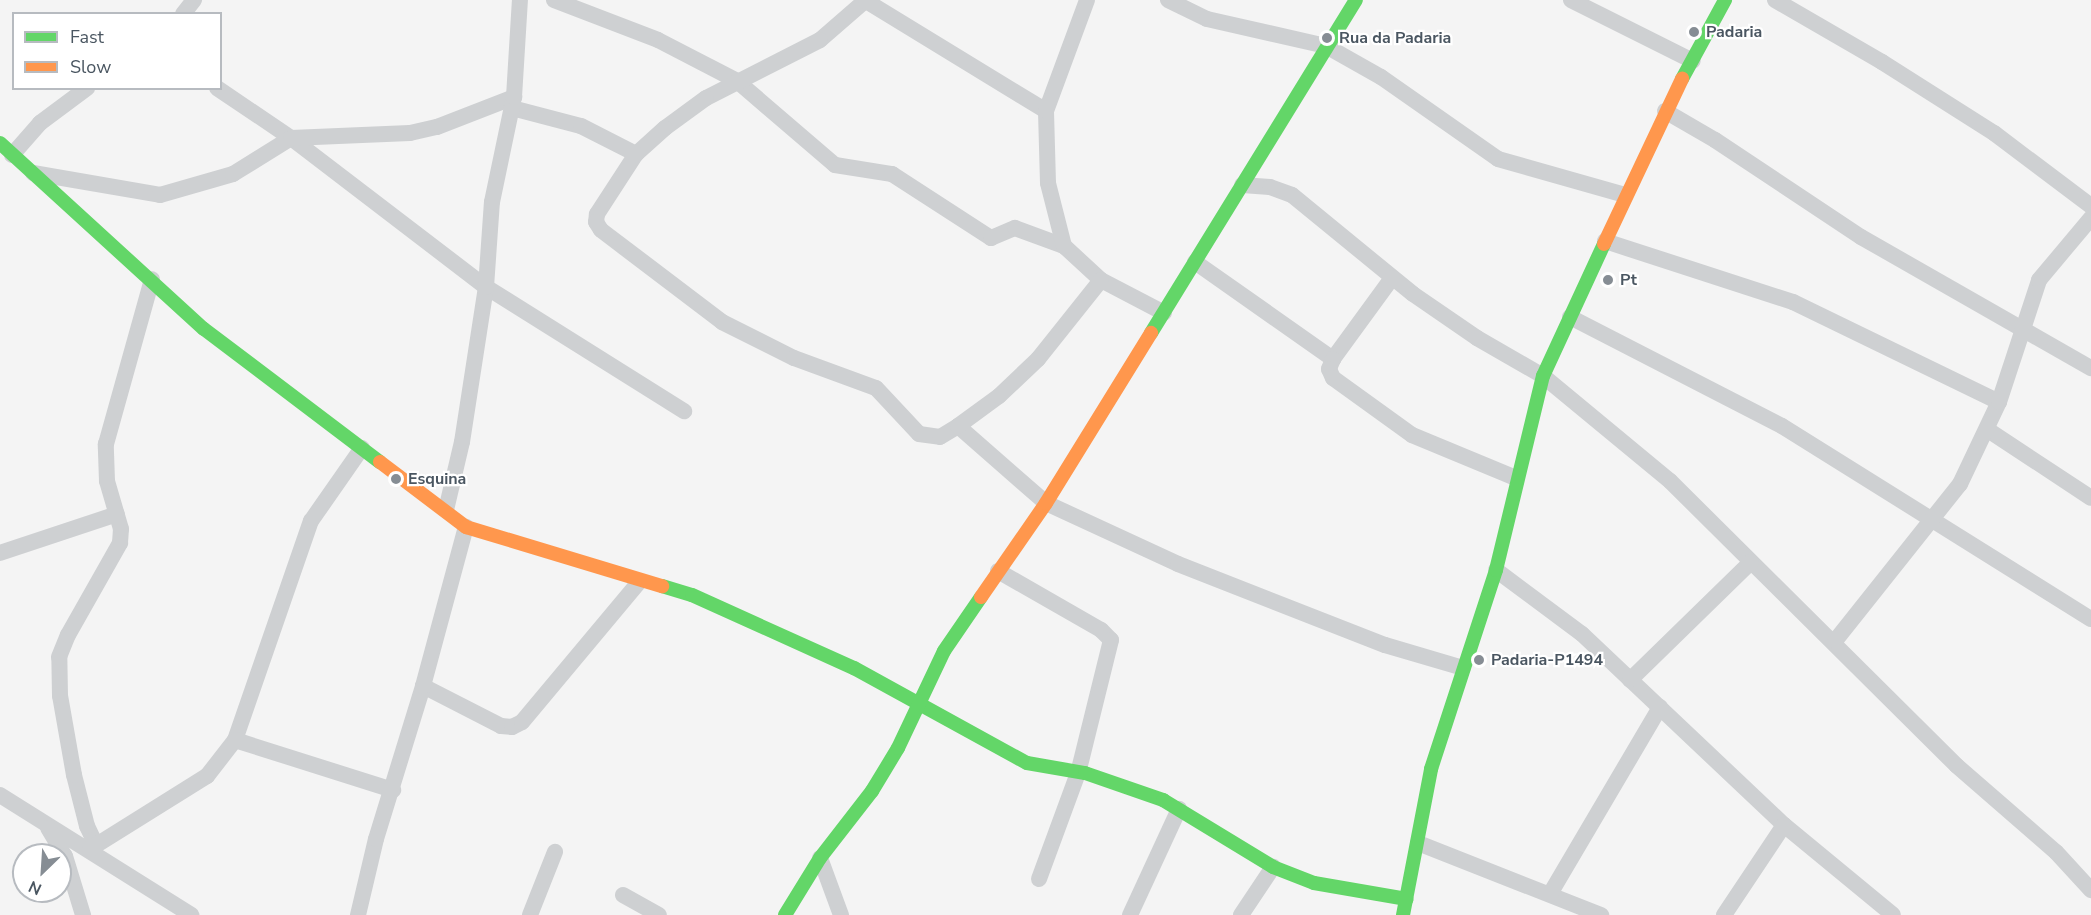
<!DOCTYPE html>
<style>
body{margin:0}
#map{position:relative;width:2091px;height:915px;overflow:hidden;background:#f4f4f4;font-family:"Nunito Sans",sans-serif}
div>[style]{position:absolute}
.street>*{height:16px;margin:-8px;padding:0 8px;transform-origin:8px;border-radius:8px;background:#ced0d2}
.fast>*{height:14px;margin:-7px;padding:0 7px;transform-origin:7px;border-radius:7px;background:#63d668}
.slow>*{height:14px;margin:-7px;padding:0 7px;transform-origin:7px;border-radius:7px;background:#ff974d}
.dots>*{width:16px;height:16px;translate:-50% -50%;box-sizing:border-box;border:3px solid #fff;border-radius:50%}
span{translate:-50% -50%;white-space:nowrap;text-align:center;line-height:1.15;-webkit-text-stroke:4.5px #fff;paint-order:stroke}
.poi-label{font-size:16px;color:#4a5661;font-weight:700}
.left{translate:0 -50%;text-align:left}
.legend{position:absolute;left:12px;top:12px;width:210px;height:78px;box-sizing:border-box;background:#fff;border:2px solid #b7bbc0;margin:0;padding:8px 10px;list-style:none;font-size:18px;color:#4a5661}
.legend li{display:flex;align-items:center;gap:12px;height:30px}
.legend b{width:30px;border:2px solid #b7bbc0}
.north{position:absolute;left:12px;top:843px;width:60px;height:60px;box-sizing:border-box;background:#fff;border:2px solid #b7bbc0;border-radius:50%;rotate:205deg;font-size:16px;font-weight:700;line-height:24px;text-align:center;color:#4a5661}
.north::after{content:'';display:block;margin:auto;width:21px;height:27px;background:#868d94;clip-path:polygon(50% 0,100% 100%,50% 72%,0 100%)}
</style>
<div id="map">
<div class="street">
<i style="left:554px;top:0;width:111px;rotate:21deg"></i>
<i style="left:658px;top:40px;width:89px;rotate:27.4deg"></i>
<i style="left:737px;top:81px;width:129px;rotate:40.6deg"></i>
<i style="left:835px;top:165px;width:58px;rotate:9deg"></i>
<i style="left:892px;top:174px;width:118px;rotate:32.9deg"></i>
<i style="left:991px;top:238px;width:26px;rotate:-23deg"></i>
<i style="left:1015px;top:228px;width:52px;rotate:20.2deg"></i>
<i style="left:1064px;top:246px;width:50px;rotate:42.6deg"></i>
<i style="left:1101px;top:280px;width:71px;rotate:27.6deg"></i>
<i style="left:866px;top:0;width:61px;rotate:139deg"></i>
<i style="left:820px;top:40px;width:128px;rotate:153deg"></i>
<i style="left:706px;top:98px;width:51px;rotate:143.8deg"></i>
<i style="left:665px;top:128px;width:39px;rotate:138deg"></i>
<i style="left:636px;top:154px;width:72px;rotate:123deg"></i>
<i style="left:597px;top:214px;width:8px;rotate:97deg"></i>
<i style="left:596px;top:222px;width:9px;rotate:58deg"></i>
<i style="left:601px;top:230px;width:152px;rotate:37.2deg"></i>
<i style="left:722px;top:322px;width:80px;rotate:26.6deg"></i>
<i style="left:794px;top:358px;width:87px;rotate:20.1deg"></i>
<i style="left:876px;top:388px;width:63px;rotate:46.9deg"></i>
<i style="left:919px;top:434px;width:21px;rotate:8deg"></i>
<i style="left:940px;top:437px;width:21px;rotate:-31deg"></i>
<i style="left:958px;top:426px;width:117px;rotate:41.2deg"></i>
<i style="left:1046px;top:503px;width:145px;rotate:24.8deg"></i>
<i style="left:1178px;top:564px;width:222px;rotate:21.4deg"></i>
<i style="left:1385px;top:645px;width:81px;rotate:16.4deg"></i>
<i style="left:1168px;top:0;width:43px;rotate:26deg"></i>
<i style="left:1207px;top:19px;width:122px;rotate:12.8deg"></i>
<i style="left:1326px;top:46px;width:63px;rotate:29.4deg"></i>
<i style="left:1381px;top:77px;width:143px;rotate:35deg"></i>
<i style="left:1498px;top:159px;width:132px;rotate:15.8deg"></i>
<i style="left:1571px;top:0;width:136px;rotate:26.6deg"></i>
<i style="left:1775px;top:0;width:124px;rotate:30.1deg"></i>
<i style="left:1882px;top:62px;width:133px;rotate:32.4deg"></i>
<i style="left:1994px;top:133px;width:121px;rotate:37deg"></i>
<i style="left:866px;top:1px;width:211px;rotate:31.4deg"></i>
<i style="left:183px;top:14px;width:18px;rotate:-52deg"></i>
<i style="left:217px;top:88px;width:89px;rotate:34deg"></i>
<i style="left:291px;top:138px;width:245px;rotate:37.4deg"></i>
<i style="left:486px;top:287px;width:234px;rotate:32.1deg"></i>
<i style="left:512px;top:108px;width:71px;rotate:14.6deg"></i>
<i style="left:581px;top:126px;width:62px;rotate:27deg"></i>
<i style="left:1665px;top:111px;width:58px;rotate:30.1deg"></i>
<i style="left:1715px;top:140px;width:175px;rotate:33.6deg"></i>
<i style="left:1861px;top:237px;width:265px;rotate:29.7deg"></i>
<i style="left:12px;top:155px;width:43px;rotate:-48.8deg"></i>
<i style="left:40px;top:123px;width:59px;rotate:-36.7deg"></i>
<i style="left:33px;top:173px;width:129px;rotate:9.8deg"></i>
<i style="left:160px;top:195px;width:76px;rotate:-16deg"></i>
<i style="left:233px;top:174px;width:68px;rotate:-31.8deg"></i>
<i style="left:291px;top:138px;width:119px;rotate:-2.4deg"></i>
<i style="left:410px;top:133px;width:28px;rotate:-13deg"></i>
<i style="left:437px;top:127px;width:83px;rotate:-21.3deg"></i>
<i style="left:1242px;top:185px;width:28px;rotate:4deg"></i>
<i style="left:1270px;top:187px;width:23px;rotate:20deg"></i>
<i style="left:1292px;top:195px;width:156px;rotate:39.3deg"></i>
<i style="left:1413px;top:294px;width:78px;rotate:34.5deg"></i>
<i style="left:1477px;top:338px;width:76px;rotate:29.9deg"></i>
<i style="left:1543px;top:376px;width:165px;rotate:39.6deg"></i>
<i style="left:1670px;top:481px;width:404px;rotate:44.8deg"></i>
<i style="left:1957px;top:766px;width:131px;rotate:41deg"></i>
<i style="left:2056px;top:852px;width:52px;rotate:47.4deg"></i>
<i style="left:1605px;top:241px;width:198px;rotate:18deg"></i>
<i style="left:1793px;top:302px;width:229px;rotate:25.9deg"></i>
<i style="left:1064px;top:246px;width:65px;rotate:-104.3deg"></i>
<i style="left:1048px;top:183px;width:72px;rotate:-91.6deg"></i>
<i style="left:1046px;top:111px;width:118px;rotate:-69.7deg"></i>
<i style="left:1195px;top:262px;width:169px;rotate:35.1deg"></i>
<i style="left:1392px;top:278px;width:100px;rotate:126.1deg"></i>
<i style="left:1333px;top:359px;width:11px;rotate:112deg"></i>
<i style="left:1329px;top:369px;width:10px;rotate:66deg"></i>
<i style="left:1333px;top:378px;width:97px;rotate:35.8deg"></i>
<i style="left:1412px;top:435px;width:113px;rotate:22.5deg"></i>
<i style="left:1570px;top:317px;width:238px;rotate:27.2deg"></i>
<i style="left:1782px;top:426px;width:364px;rotate:32deg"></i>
<i style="left:958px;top:426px;width:51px;rotate:-36.2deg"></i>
<i style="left:999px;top:396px;width:54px;rotate:-43.5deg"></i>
<i style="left:1038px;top:359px;width:101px;rotate:-51.4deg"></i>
<i style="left:1988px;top:430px;width:123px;rotate:33.4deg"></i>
<i style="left:446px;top:510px;width:70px;rotate:-76.8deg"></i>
<i style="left:462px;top:442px;width:157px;rotate:-81.2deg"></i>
<i style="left:486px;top:287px;width:85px;rotate:-86deg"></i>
<i style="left:492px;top:202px;width:107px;rotate:-78.2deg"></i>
<i style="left:514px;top:97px;width:97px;rotate:-86.5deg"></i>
<i style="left:0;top:553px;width:123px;rotate:-18.4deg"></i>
<i style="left:1496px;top:570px;width:107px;rotate:36.7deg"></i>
<i style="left:1582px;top:634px;width:278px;rotate:43.4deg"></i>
<i style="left:1784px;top:825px;width:141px;rotate:39.5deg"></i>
<i style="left:998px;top:571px;width:119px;rotate:29.8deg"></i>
<i style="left:1101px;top:630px;width:14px;rotate:45deg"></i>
<i style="left:1111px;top:640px;width:137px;rotate:103.9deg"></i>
<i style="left:1078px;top:773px;width:113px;rotate:110.2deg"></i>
<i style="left:1835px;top:641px;width:201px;rotate:-51.5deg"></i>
<i style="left:1960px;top:484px;width:91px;rotate:-64.6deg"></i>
<i style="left:1999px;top:402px;width:128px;rotate:-71.8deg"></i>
<i style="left:2039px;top:280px;width:81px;rotate:-50deg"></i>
<i style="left:1630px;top:680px;width:169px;rotate:-44.3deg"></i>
<i style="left:423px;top:686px;width:88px;rotate:27.1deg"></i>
<i style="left:501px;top:726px;width:11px;rotate:5deg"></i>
<i style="left:512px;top:727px;width:11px;rotate:-27deg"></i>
<i style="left:522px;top:722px;width:182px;rotate:-50.1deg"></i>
<i style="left:235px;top:740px;width:232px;rotate:-70.9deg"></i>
<i style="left:311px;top:521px;width:89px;rotate:-55.1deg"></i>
<i style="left:0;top:795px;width:226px;rotate:32.1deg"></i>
<i style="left:48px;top:828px;width:33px;rotate:59deg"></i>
<i style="left:65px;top:856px;width:62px;rotate:73deg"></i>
<i style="left:95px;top:843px;width:19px;rotate:-115deg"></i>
<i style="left:87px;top:826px;width:53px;rotate:-104.3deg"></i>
<i style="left:74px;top:775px;width:80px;rotate:-100deg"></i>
<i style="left:60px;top:696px;width:39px;rotate:-91deg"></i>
<i style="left:59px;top:657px;width:24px;rotate:-68deg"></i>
<i style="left:68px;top:635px;width:106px;rotate:-60.5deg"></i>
<i style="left:120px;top:543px;width:14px;rotate:-86deg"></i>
<i style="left:121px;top:529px;width:50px;rotate:-106.3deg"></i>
<i style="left:107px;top:481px;width:37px;rotate:-92deg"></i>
<i style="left:106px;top:444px;width:171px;rotate:-74.4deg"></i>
<i style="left:1418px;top:843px;width:197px;rotate:21.5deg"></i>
<i style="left:90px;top:849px;width:138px;rotate:-32deg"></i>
<i style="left:207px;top:776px;width:46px;rotate:-52.1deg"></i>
<i style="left:235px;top:740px;width:166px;rotate:17.6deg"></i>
<i style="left:820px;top:858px;width:61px;rotate:69.8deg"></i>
<i style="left:1550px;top:894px;width:217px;rotate:-59.5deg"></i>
<i style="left:623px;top:895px;width:41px;rotate:29.1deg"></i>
<i style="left:358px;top:915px;width:78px;rotate:-76.7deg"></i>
<i style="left:376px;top:839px;width:160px;rotate:-72.9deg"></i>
<i style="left:423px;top:686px;width:165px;rotate:-74.9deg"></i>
<i style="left:530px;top:915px;width:68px;rotate:-68.4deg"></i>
<i style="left:1130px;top:915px;width:117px;rotate:-65.2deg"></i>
<i style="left:1241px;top:915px;width:58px;rotate:-56.3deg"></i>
<i style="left:1724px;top:915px;width:108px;rotate:-56.3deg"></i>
</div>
<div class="fast">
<i style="left:1682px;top:79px;width:90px;rotate:-61.4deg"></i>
<i style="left:0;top:143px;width:276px;rotate:42.4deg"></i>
<i style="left:204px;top:329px;width:221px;rotate:37.1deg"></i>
<i style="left:1151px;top:333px;width:391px;rotate:-58.4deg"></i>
<i style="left:662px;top:586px;width:31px;rotate:17deg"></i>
<i style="left:692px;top:595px;width:178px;rotate:24.3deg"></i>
<i style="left:854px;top:668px;width:197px;rotate:28.8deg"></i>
<i style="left:1027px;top:763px;width:59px;rotate:9.8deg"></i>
<i style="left:1085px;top:773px;width:83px;rotate:19.1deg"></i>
<i style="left:1163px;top:800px;width:129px;rotate:31.3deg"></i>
<i style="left:1273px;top:867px;width:44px;rotate:21.3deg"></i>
<i style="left:1314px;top:883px;width:94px;rotate:9.8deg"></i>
<i style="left:785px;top:915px;width:67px;rotate:-58.4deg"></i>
<i style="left:820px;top:858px;width:85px;rotate:-52.2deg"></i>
<i style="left:872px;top:791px;width:50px;rotate:-58.8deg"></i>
<i style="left:898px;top:748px;width:107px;rotate:-64.6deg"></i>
<i style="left:944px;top:651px;width:65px;rotate:-55.6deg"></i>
<i style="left:1403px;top:915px;width:149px;rotate:-79.1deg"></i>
<i style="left:1431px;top:769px;width:209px;rotate:-71.9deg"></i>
<i style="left:1496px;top:570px;width:200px;rotate:-76.4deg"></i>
<i style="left:1543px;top:376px;width:145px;rotate:-65.2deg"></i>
</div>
<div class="slow">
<i style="left:1604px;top:244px;width:183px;rotate:-64.7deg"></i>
<i style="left:380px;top:462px;width:108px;rotate:37.1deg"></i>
<i style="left:466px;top:527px;width:205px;rotate:16.8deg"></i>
<i style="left:981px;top:597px;width:114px;rotate:-55.3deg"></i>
<i style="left:1046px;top:503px;width:200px;rotate:-58.3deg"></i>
</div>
<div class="dots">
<i style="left:1694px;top:32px;background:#868d94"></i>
<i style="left:1327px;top:38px;background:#868d94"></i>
<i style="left:1608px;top:280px;background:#868d94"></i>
<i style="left:396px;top:479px;background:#868d94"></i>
<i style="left:1479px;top:660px;background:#868d94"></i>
</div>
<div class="poi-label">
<span class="left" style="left:1706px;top:32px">Padaria</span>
<span class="left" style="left:1339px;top:38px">Rua da Padaria</span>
<span class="left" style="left:1620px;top:280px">Pt</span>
<span class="left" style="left:408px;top:479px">Esquina</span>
<span class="left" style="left:1491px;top:660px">Padaria-P1494</span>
</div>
<ul class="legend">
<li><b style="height:8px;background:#63d668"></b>Fast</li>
<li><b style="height:8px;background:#ff974d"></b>Slow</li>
</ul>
<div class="north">N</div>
</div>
